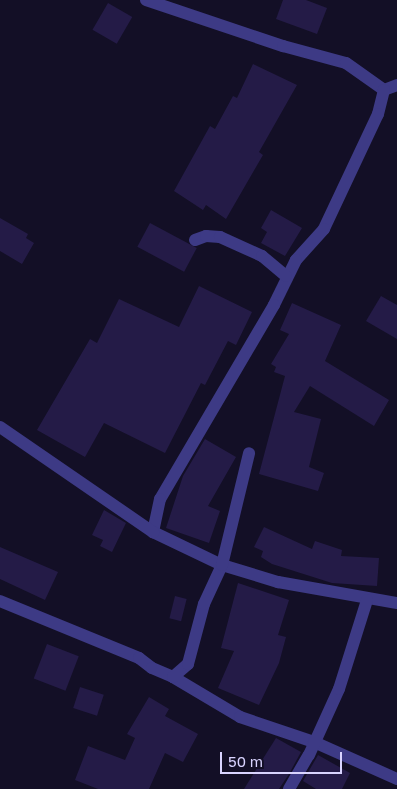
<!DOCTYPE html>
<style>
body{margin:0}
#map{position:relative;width:397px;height:789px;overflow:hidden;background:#130f26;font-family:"Golos Text",sans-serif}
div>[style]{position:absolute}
.building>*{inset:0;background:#241b47;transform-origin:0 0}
.street>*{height:12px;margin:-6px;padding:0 6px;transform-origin:6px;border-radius:6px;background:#3d3a85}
span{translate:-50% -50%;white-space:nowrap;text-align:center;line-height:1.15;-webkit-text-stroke:4.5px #130f26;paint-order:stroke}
.scale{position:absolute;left:220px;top:752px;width:122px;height:22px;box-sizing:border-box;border:2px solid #d9d4ff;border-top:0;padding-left:6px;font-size:15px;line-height:18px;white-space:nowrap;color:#d9d4ff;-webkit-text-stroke:4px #130f26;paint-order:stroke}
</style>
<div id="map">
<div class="building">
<i style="clip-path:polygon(283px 0,306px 0,327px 8px,317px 34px,276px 19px)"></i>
<i style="left:108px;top:3px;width:28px;height:31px;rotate:30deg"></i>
<i style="clip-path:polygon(253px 64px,297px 85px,259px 152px,263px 155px,226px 219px,206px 205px,203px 210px,174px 191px,210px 126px,215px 129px,233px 96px,237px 98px)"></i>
<i style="clip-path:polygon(271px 210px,302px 228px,285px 256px,261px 243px,267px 232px,261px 228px)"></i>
<i style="clip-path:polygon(0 218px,28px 234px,26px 238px,34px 243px,22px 264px,0 251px)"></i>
<i style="left:150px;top:223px;width:53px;height:27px;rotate:28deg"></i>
<i style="clip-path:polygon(199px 286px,252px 312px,236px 345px,228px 341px,205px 385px,201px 383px,165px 453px,104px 423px,85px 457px,37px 430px,90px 339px,97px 343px,119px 299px,179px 327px)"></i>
<i style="clip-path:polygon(381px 296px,397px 305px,397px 339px,366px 321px)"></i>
<i style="clip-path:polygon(292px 303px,341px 325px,325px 361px,389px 400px,374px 426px,310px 386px,294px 412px,321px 419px,309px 467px,324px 473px,318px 491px,259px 474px,285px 376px,274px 372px,276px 367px,271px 364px,289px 334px,280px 330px)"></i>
<i style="clip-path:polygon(205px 439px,236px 457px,208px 506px,220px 511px,209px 543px,166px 528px,183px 476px)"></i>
<i style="clip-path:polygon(104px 510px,126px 523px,112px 552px,100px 546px,103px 540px,92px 535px)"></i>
<i style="clip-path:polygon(264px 527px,312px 549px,315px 541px,342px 550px,341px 556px,379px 558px,377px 586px,332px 583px,272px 564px,261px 557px,263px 551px,254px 547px)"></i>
<i style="clip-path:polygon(0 547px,58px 572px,45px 600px,0 579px)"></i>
<i style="clip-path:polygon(238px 583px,289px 600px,278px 635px,286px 637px,279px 663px,259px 705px,218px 688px,234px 651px,221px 648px)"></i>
<i style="left:175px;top:596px;width:12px;height:23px;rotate:14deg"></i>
<i style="left:47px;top:644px;width:34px;height:37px;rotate:21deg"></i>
<i style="left:80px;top:687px;width:25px;height:22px;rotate:18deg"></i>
<i style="clip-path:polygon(149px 697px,169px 709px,165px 716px,198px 734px,183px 762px,165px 753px,149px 789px,98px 789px,75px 780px,88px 746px,125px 760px,135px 738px,127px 734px)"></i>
<i style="clip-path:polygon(276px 738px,301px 752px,289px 774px,279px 789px,244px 789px)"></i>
<i style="clip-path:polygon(318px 755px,350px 773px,342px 789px,316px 789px,303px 781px)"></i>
</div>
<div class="street">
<i style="left:146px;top:0;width:145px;rotate:18.6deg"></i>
<i style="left:283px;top:46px;width:65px;rotate:15.1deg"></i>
<i style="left:346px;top:63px;width:47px;rotate:35.4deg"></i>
<i style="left:397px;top:85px;width:14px;rotate:159deg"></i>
<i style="left:384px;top:90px;width:25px;rotate:104deg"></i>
<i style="left:378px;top:114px;width:127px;rotate:115.2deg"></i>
<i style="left:324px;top:229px;width:42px;rotate:132.1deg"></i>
<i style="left:296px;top:260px;width:50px;rotate:116.1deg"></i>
<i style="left:274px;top:305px;width:225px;rotate:120.4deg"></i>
<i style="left:160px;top:499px;width:34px;rotate:102deg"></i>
<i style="left:153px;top:532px;width:76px;rotate:25.6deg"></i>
<i style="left:222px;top:565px;width:59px;rotate:16.9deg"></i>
<i style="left:278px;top:582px;width:121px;rotate:10deg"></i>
<i style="left:195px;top:240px;width:12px;rotate:-20deg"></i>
<i style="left:206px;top:236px;width:14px;rotate:4deg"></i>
<i style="left:220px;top:237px;width:46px;rotate:24.3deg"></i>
<i style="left:262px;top:256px;width:31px;rotate:40deg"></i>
<i style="left:0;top:427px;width:186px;rotate:34.5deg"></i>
<i style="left:0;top:601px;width:150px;rotate:22.3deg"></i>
<i style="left:139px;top:658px;width:16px;rotate:38deg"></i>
<i style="left:152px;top:668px;width:23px;rotate:23deg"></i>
<i style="left:173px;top:677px;width:78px;rotate:30.8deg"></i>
<i style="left:240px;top:717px;width:78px;rotate:18.7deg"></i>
<i style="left:314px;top:742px;width:91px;rotate:24deg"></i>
<i style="left:173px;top:677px;width:20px;rotate:-41deg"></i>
<i style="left:188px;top:664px;width:62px;rotate:-75.1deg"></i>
<i style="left:204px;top:604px;width:43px;rotate:-65.2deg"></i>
<i style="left:222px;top:565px;width:115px;rotate:-76.4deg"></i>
<i style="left:289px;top:789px;width:39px;rotate:-60deg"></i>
<i style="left:309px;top:755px;width:72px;rotate:-65.6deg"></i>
<i style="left:339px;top:689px;width:93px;rotate:-72.5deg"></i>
</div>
<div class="scale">50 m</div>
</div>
